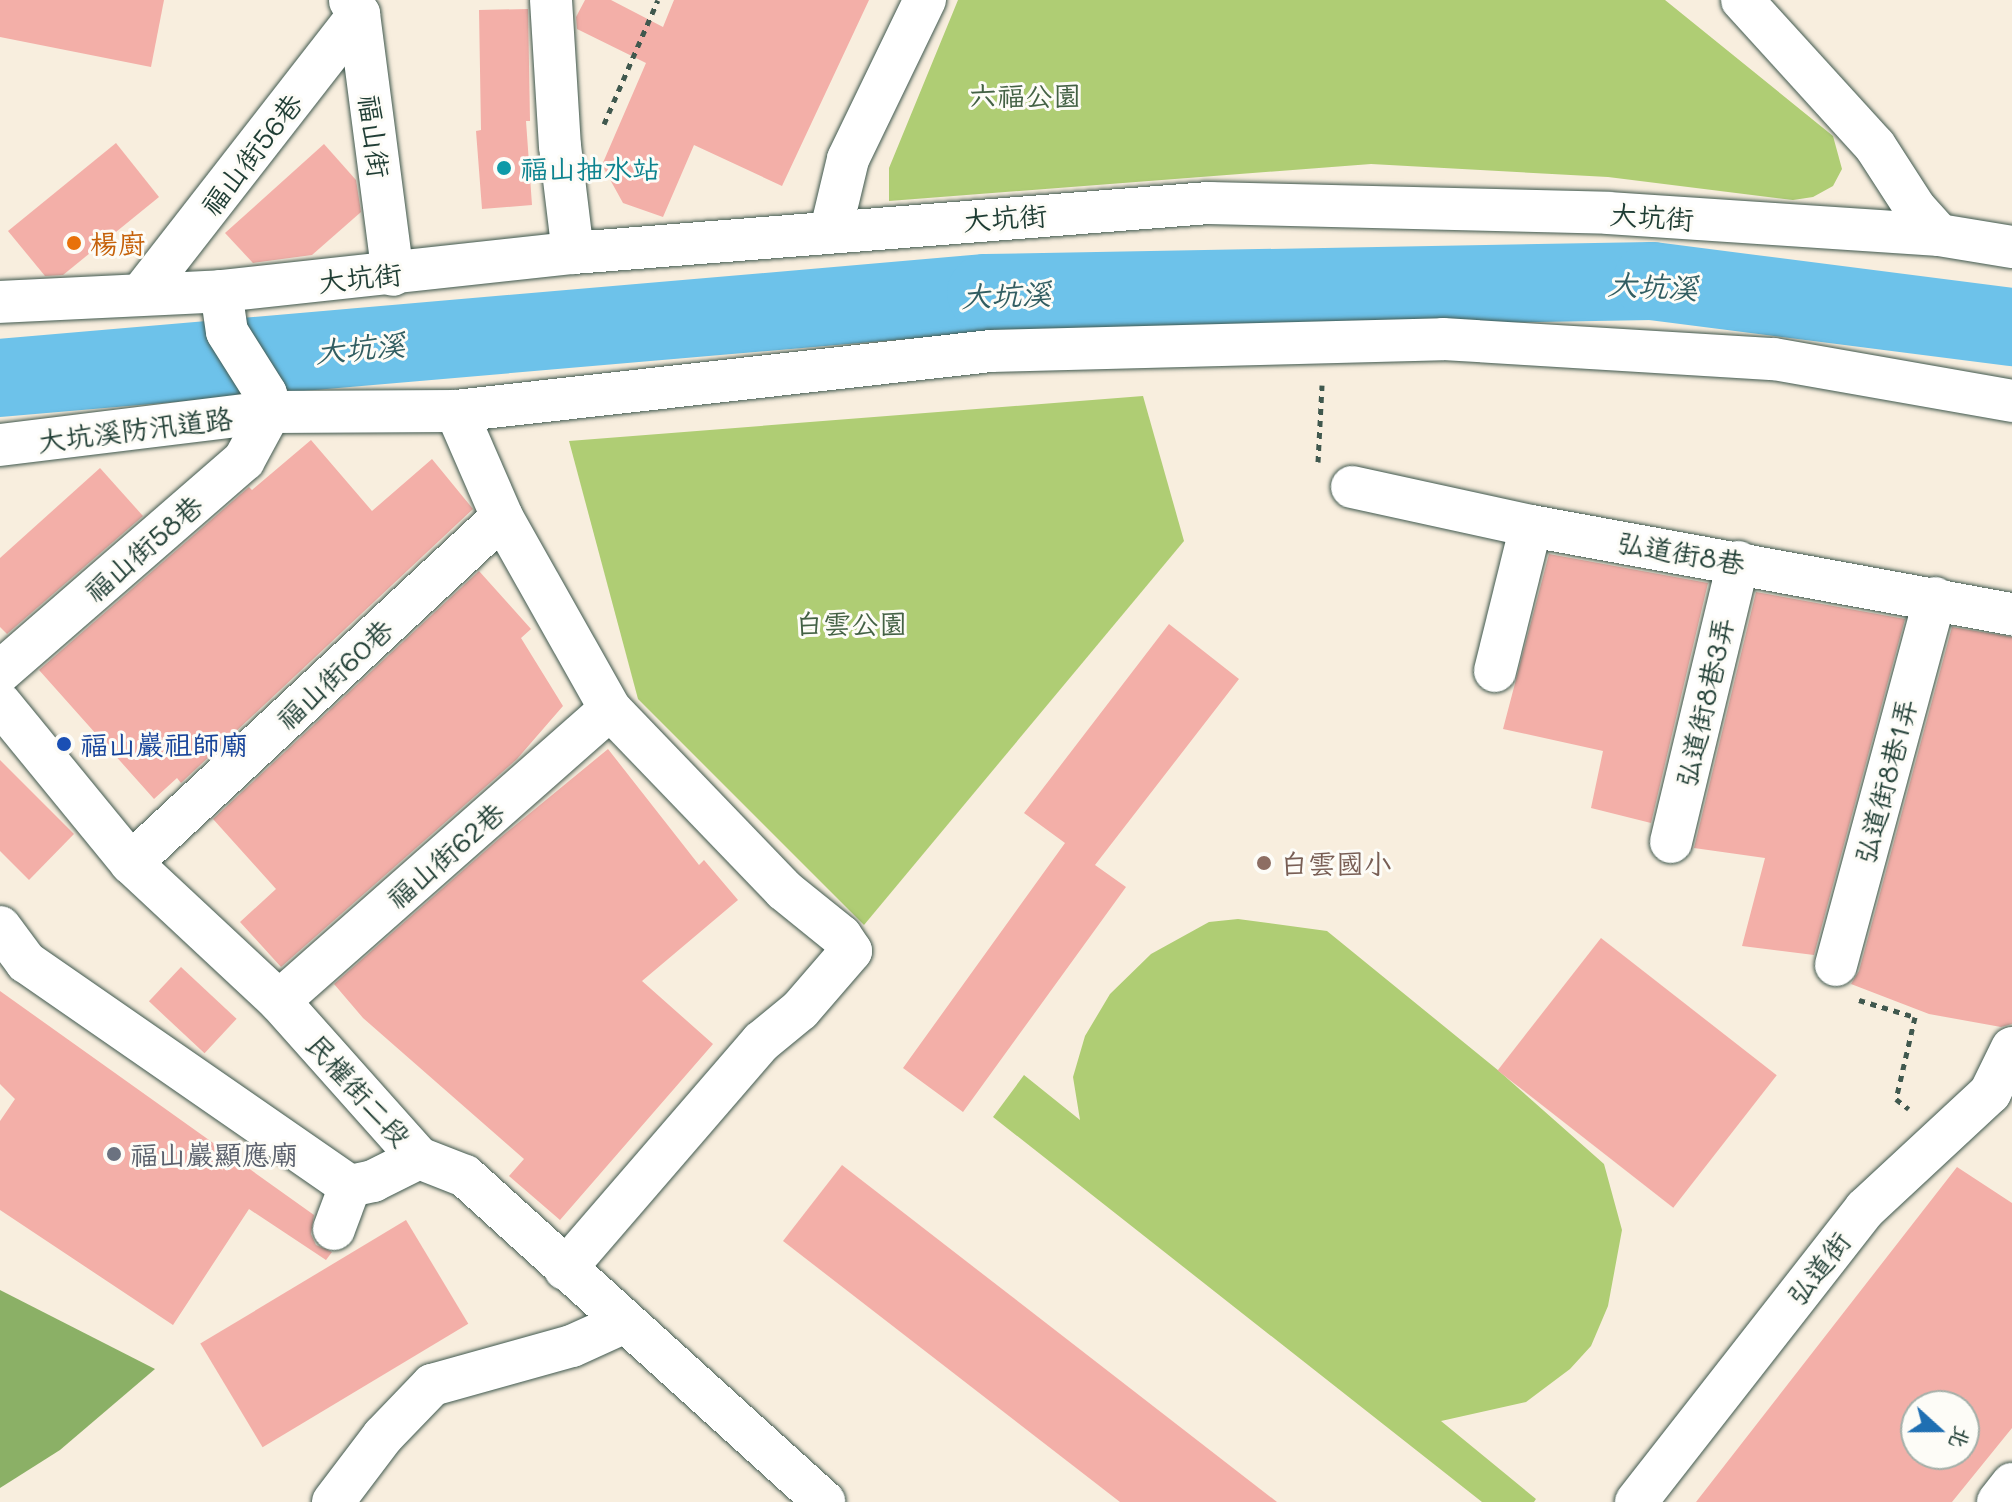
<!DOCTYPE html>
<meta charset="utf-8">
<style>
body{margin:0}
#map{position:relative;width:2012px;height:1502px;overflow:hidden;background:#f8eede;font-family:Mali,"LXGW WenKai TC",sans-serif}
div>[style]{position:absolute}
.green>*{inset:0;background:#afcd74}
.forest>*{inset:0;background:#8bb066}
.river>*{height:78px;margin:-39px;padding:0 39px;transform-origin:39px;border-radius:39px;background:#6dc2ea}
.building>*{inset:0;background:#f3afa8;transform-origin:0 0}
.path>*{height:5px;margin-top:-2.5px;transform-origin:0;background:repeating-linear-gradient(90deg,#40584e 0 6px,transparent 0 12px)}
.roads{filter:drop-shadow(0 0 2px #40584e) drop-shadow(0 0 2px #40584e)}
.minor>*{height:42px;margin:-21px;padding:0 21px;transform-origin:21px;border-radius:21px;background:#fff}
.dots>*{width:22px;height:22px;translate:-50% -50%;box-sizing:border-box;border:4px solid #fdfcf7;border-radius:50%}
span{translate:-50% -50%;white-space:nowrap;text-align:center;line-height:1.15;-webkit-text-stroke:6px #fdfcf7;paint-order:stroke}
.park-label{font-size:28px;color:#436144}
.street-label{font-size:28px;color:#1f3d34}
.culture-label{font-size:28px;color:#0d838f}
.left{translate:0 -50%;text-align:left}
.food-label{font-size:28px;color:#c56008}
.transit-label{font-size:28px;color:#164399}
.education-label{font-size:28px;color:#785e54}
.worship-label{font-size:28px;color:#5b616d}
.water-label{font-size:30px;color:#325e62;font-style:italic}
.north{position:absolute;left:1900px;top:1390px;width:80px;height:80px;box-sizing:border-box;background:#fdfcf7;border:2px solid #a4b0a9;border-radius:50%;rotate:111deg;font-size:22px;font-weight:700;line-height:32px;text-align:center;color:#1f3d34}
.north::after{content:'';display:block;margin:auto;width:28px;height:36px;background:#1f6fb2;clip-path:polygon(50% 0,100% 100%,50% 72%,0 100%)}
</style>
<div id="map">
<div class="green">
<i style="clip-path:polygon(958px 0,1665px 0,1833px 136px,1842px 169px,1833px 186px,1813px 197px,1793px 200px,1608px 177px,1371px 164px,889px 201px,889px 168px)"></i>
<i style="clip-path:polygon(1143px 396px,1184px 541px,864px 925px,638px 699px,569px 441px)"></i>
<i style="clip-path:polygon(1238px 919px,1327px 931px,1499px 1071px,1604px 1164px,1622px 1230px,1608px 1306px,1591px 1346px,1570px 1369px,1526px 1402px,1441px 1421px,1536px 1499px,1534px 1502px,1482px 1502px,993px 1117px,1024px 1075px,1080px 1120px,1073px 1077px,1085px 1036px,1110px 994px,1151px 954px,1209px 922px)"></i>
</div>
<div class="forest">
<i style="clip-path:polygon(0 1290px,155px 1369px,60px 1450px,0 1488px)"></i>
</div>
<div class="river">
<i style="left:0;top:378px;width:990px;rotate:-4.93deg"></i>
<i style="left:986px;top:293px;width:666px;rotate:-1.03deg"></i>
<i style="left:1652px;top:281px;width:363px;rotate:7.3deg"></i>
</div>
<div class="building">
<i style="clip-path:polygon(0 0,164px 0,151px 67px,0 37px)"></i>
<i style="clip-path:polygon(585px 0,611px 0,663px 27px,674px 0,869px 0,782px 186px,694px 145px,663px 217px,623px 203px,602px 165px,646px 63px,577px 29px,576px 17px)"></i>
<i style="clip-path:polygon(528px 9px,530px 121px,526px 121px,532px 205px,482px 209px,476px 131px,481px 130px,479px 10px)"></i>
<i style="clip-path:polygon(116px 143px,159px 197px,63px 275px,45px 276px,8px 231px)"></i>
<i style="clip-path:polygon(324px 144px,356px 180px,361px 212px,312px 255px,253px 263px,225px 233px)"></i>
<i style="clip-path:polygon(311px 440px,372px 511px,432px 459px,473px 509px,181px 783px,177px 778px,154px 799px,39px 670px,249px 487px,252px 490px)"></i>
<i style="clip-path:polygon(100px 468px,143px 516px,7px 634px,0 627px,0 558px)"></i>
<i style="clip-path:polygon(1549px 554px,1708px 583px,1651px 823px,1591px 808px,1603px 751px,1503px 729px)"></i>
<i style="clip-path:polygon(479px 571px,531px 629px,521px 638px,563px 706px,517px 759px,281px 967px,240px 922px,276px 889px,213px 819px)"></i>
<i style="clip-path:polygon(1756px 592px,1905px 619px,1814px 955px,1742px 946px,1765px 858px,1694px 848px)"></i>
<i style="clip-path:polygon(1169px 624px,1239px 679px,1095px 865px,1126px 887px,963px 1112px,903px 1068px,1065px 843px,1024px 813px)"></i>
<i style="clip-path:polygon(1952px 627px,2012px 637px,2012px 1024px,2001px 1027px,1929px 1014px,1851px 984px,1859px 971px)"></i>
<i style="clip-path:polygon(608px 749px,699px 865px,704px 860px,738px 900px,642px 981px,713px 1044px,560px 1220px,509px 1176px,524px 1159px,363px 1018px,334px 984px,501px 837px)"></i>
<i style="clip-path:polygon(0 760px,74px 834px,29px 880px,0 851px)"></i>
<i style="left:1601px;top:938px;width:223px;height:168px;rotate:38deg"></i>
<i style="left:181px;top:967px;width:76px;height:47px;rotate:43deg"></i>
<i style="clip-path:polygon(0 991px,314px 1215px,311px 1234px,316px 1245px,332px 1252px,326px 1260px,249px 1209px,173px 1325px,0 1210px,0 1121px,15px 1099px,0 1084px)"></i>
<i style="clip-path:polygon(842px 1165px,1277px 1502px,1120px 1502px,783px 1241px)"></i>
<i style="clip-path:polygon(evenodd,1957px 1167px,2012px 1203px,2012px 1428px,1952px 1502px,1696px 1502px,1957px 1167px,1916px 1406px,1964px 1406px,1964px 1454px,1916px 1454px,1916px 1406px)"></i>
<i style="left:406px;top:1220px;width:121px;height:240px;rotate:59deg"></i>
</div>
<div class="path">
<i style="left:604px;top:124px;width:135px;rotate:-66.5deg"></i>
<i style="left:1318px;top:462px;width:77px;rotate:-87deg"></i>
<i style="left:1859px;top:1000px;width:59px;rotate:16.9deg"></i>
<i style="left:1915px;top:1017px;width:84px;rotate:103deg"></i>
<i style="left:1896px;top:1099px;width:16px;rotate:38deg"></i>
</div>
<div class="roads">
<div class="minor">
<i style="left:551px;top:0;width:146px;rotate:86.5deg"></i>
<i style="left:560px;top:146px;width:108px;rotate:83.1deg"></i>
<i style="left:1742px;top:0;width:197px;rotate:47.7deg"></i>
<i style="left:1875px;top:146px;width:74px;rotate:57.2deg"></i>
<i style="left:1915px;top:208px;width:36px;rotate:48deg"></i>
<i style="left:350px;top:1px;width:16px;rotate:55deg"></i>
<i style="left:359px;top:14px;width:263px;rotate:82.6deg"></i>
<i style="left:831px;top:230px;width:73px;rotate:-76.5deg"></i>
<i style="left:848px;top:159px;width:177px;rotate:-64.2deg"></i>
<i style="left:221px;top:291px;width:41px;rotate:81.7deg"></i>
<i style="left:227px;top:332px;width:73px;rotate:57.8deg"></i>
<i style="left:266px;top:394px;width:18px;rotate:77deg"></i>
<i style="left:142px;top:293px;width:353px;rotate:-52.1deg"></i>
<i style="left:0;top:302px;width:221px;rotate:-2.8deg"></i>
<i style="left:221px;top:291px;width:354px;rotate:-6.2deg"></i>
<i style="left:573px;top:253px;width:638px;rotate:-4.5deg"></i>
<i style="left:1209px;top:203px;width:399px;rotate:1.4deg"></i>
<i style="left:1608px;top:213px;width:332px;rotate:3.8deg"></i>
<i style="left:1939px;top:235px;width:74px;rotate:9.3deg"></i>
<i style="left:456px;top:411px;width:116px;rotate:66.5deg"></i>
<i style="left:502px;top:517px;width:220px;rotate:60.6deg"></i>
<i style="left:610px;top:709px;width:251px;rotate:46.1deg"></i>
<i style="left:784px;top:890px;width:73px;rotate:38.9deg"></i>
<i style="left:841px;top:936px;width:18px;rotate:56deg"></i>
<i style="left:851px;top:951px;width:78px;rotate:130.8deg"></i>
<i style="left:800px;top:1010px;width:50px;rotate:140.6deg"></i>
<i style="left:761px;top:1042px;width:300px;rotate:130.8deg"></i>
<i style="left:0;top:445px;width:272px;rotate:-7deg"></i>
<i style="left:270px;top:412px;width:186px;rotate:-0.3deg"></i>
<i style="left:456px;top:411px;width:538px;rotate:-6.4deg"></i>
<i style="left:991px;top:351px;width:452px;rotate:-1.5deg"></i>
<i style="left:1443px;top:339px;width:332px;rotate:3.5deg"></i>
<i style="left:1774px;top:359px;width:242px;rotate:10deg"></i>
<i style="left:1352px;top:487px;width:183px;rotate:12.3deg"></i>
<i style="left:1531px;top:526px;width:489px;rotate:10.4deg"></i>
<i style="left:1495px;top:671px;width:149px;rotate:-76.1deg"></i>
<i style="left:0;top:672px;width:323px;rotate:-41deg"></i>
<i style="left:244px;top:460px;width:55px;rotate:-61.6deg"></i>
<i style="left:0;top:703px;width:207px;rotate:50.7deg"></i>
<i style="left:131px;top:863px;width:202px;rotate:43deg"></i>
<i style="left:279px;top:1001px;width:210px;rotate:48.3deg"></i>
<i style="left:419px;top:1158px;width:49px;rotate:21.4deg"></i>
<i style="left:465px;top:1176px;width:485px;rotate:42.2deg"></i>
<i style="left:1671px;top:842px;width:288px;rotate:-76.5deg"></i>
<i style="left:131px;top:863px;width:507px;rotate:-43deg"></i>
<i style="left:0;top:927px;width:44px;rotate:53.4deg"></i>
<i style="left:26px;top:962px;width:394px;rotate:34.7deg"></i>
<i style="left:350px;top:1186px;width:24px;rotate:-12deg"></i>
<i style="left:373px;top:1181px;width:51px;rotate:-26.6deg"></i>
<i style="left:1836px;top:965px;width:380px;rotate:-74.9deg"></i>
<i style="left:279px;top:1001px;width:441px;rotate:-41.4deg"></i>
<i style="left:334px;top:1229px;width:46px;rotate:-69.6deg"></i>
<i style="left:333px;top:1502px;width:83px;rotate:-52.9deg"></i>
<i style="left:383px;top:1436px;width:71px;rotate:-46.1deg"></i>
<i style="left:432px;top:1385px;width:145px;rotate:-15.6deg"></i>
<i style="left:572px;top:1346px;width:56px;rotate:-24.3deg"></i>
<i style="left:1636px;top:1502px;width:372px;rotate:-52deg"></i>
<i style="left:1865px;top:1209px;width:171px;rotate:-42.9deg"></i>
<i style="left:1990px;top:1093px;width:50px;rotate:-63.9deg"></i>
<i style="left:1998px;top:1502px;width:23px;rotate:-52deg"></i>
</div>
</div>
<div class="dots">
<i style="left:504px;top:168px;background:#0f9aa8"></i>
<i style="left:74px;top:243px;background:#e8710a"></i>
<i style="left:64px;top:744px;background:#1a4fb4"></i>
<i style="left:1264px;top:863px;background:#8d6e63"></i>
<i style="left:114px;top:1154px;background:#6b7280"></i>
</div>
<div class="park-label">
<span style="left:1025px;top:95px">六福公園</span>
<span style="left:851px;top:623px">白雲公園</span>
</div>
<div class="street-label">
<span style="left:375px;top:136px;rotate:83deg">福山街</span>
<span style="left:251px;top:154px;rotate:-52deg">福山街56巷</span>
<span style="left:1652px;top:216px;rotate:4deg">大坑街</span>
<span style="left:1005px;top:217px;rotate:-4deg">大坑街</span>
<span style="left:360px;top:277px;rotate:-6deg">大坑街</span>
<span style="left:135px;top:429px;rotate:-7deg">大坑溪防汛道路</span>
<span style="left:143px;top:548px;rotate:-41deg">福山街58巷</span>
<span style="left:1681px;top:552px;rotate:10deg">弘道街8巷</span>
<span style="left:334px;top:674px;rotate:-43deg">福山街60巷</span>
<span style="left:1704px;top:702px;rotate:-77deg">弘道街8巷3弄</span>
<span style="left:1885px;top:781px;rotate:-75deg">弘道街8巷1弄</span>
<span style="left:445px;top:855px;rotate:-41deg">福山街62巷</span>
<span style="left:359px;top:1090px;rotate:48deg">民權街二段</span>
<span style="left:1818px;top:1268px;rotate:-52deg">弘道街</span>
</div>
<div class="culture-label">
<span class="left" style="left:520px;top:168px">福山抽水站</span>
</div>
<div class="food-label">
<span class="left" style="left:90px;top:243px">楊廚</span>
</div>
<div class="transit-label">
<span class="left" style="left:80px;top:744px">福山巖祖師廟</span>
</div>
<div class="education-label">
<span class="left" style="left:1280px;top:863px">白雲國小</span>
</div>
<div class="worship-label">
<span class="left" style="left:130px;top:1154px">福山巖顯應廟</span>
</div>
<div class="water-label">
<span style="left:1653px;top:285px;rotate:3deg">大坑溪</span>
<span style="left:1006px;top:294px;rotate:-2deg">大坑溪</span>
<span style="left:360px;top:347px;rotate:-5deg">大坑溪</span>
</div>
<div class="north">北</div>
</div>
